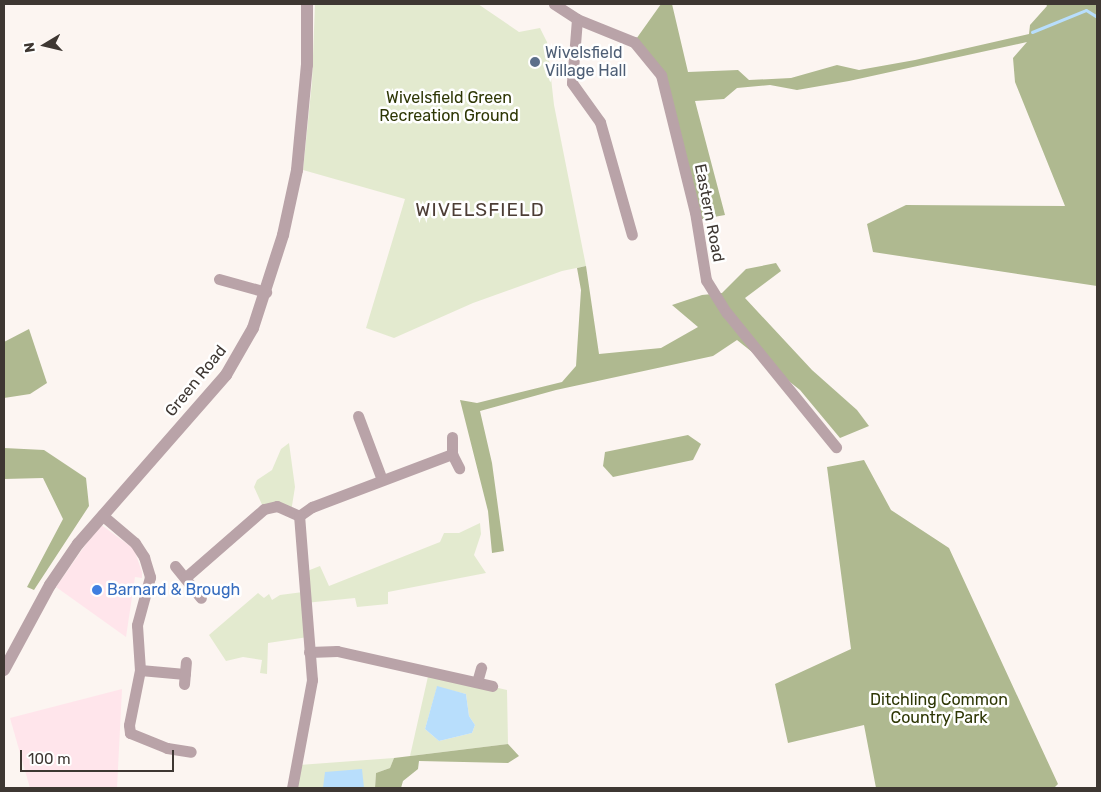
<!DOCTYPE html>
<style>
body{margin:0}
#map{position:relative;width:1101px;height:792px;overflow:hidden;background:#fcf5f1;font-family:Rubik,sans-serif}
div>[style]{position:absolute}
.commercial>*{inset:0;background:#ffe5eb}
.green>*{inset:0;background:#e3eacf}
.forest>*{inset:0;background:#afb990}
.water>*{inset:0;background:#b8defc}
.stream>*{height:3px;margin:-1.5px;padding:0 1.5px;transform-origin:1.5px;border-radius:1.5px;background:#b8defc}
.minor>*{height:11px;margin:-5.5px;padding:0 5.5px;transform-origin:5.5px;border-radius:5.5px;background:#b9a3a8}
.tertiary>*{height:12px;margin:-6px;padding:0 6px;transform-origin:6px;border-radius:6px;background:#b9a3a8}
.dots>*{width:14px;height:14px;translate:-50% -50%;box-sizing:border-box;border:2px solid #fff;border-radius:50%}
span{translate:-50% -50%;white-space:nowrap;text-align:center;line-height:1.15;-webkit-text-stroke:5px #fff;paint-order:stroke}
.service-label{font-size:16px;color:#4e5e75}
.left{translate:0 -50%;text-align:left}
.park-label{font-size:16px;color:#2e3705}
.street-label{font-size:16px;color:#3e3732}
.shop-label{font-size:16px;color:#366cbe}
.quarter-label{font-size:19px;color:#4c3d35;letter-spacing:1px}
.frame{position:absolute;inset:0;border:5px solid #3e3732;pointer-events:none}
.north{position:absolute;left:20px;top:20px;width:50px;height:50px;-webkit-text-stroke:4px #fff;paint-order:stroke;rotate:261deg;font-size:14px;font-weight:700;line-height:20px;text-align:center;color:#3e3732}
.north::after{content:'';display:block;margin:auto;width:18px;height:22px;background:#3e3732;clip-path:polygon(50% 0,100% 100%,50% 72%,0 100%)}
.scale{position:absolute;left:20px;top:750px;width:154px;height:22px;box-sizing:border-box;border:2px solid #3e3732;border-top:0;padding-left:6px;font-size:15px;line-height:18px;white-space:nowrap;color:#3e3732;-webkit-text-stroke:4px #fff;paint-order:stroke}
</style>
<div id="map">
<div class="commercial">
<i style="clip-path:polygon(100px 524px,134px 549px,142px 572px,142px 578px,135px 577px,126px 637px,56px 587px)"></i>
<i style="clip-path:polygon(122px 689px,117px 788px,30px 788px,10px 718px)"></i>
</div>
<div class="green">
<i style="clip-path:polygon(315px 4px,478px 4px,519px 32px,540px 28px,547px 42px,554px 105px,586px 266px,562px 271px,473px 303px,394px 338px,366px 328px,405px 199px,303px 170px,312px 82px)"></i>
<i style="clip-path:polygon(289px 443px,295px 487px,291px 512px,264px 509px,254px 487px,257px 480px,272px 470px,281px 449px)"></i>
<i style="clip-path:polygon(480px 523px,481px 534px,474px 555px,486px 573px,388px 592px,388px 604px,357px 607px,355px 598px,305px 603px,308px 637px,268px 643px,267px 674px,260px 673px,262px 660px,243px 657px,226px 661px,209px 635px,258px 593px,264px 598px,269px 594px,272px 600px,280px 595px,303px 592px,302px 573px,320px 566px,329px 586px,440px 542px,444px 533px,459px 533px)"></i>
<i style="clip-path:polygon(evenodd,429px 672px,507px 690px,508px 744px,410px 756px,429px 672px,437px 687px,466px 694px,469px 716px,475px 725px,472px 733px,439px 741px,425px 729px,437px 687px)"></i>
<i style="clip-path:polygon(394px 758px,390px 768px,376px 773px,375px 788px,292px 788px,299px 765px)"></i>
</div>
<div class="forest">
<i style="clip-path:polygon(661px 4px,672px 4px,688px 72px,738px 70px,749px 80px,791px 78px,837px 65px,859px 70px,915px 60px,1029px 34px,1030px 25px,1047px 6px,1046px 4px,1097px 4px,1097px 286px,873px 252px,867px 224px,906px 205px,1065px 206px,1015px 82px,1013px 58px,1027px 42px,849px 81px,797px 90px,770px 85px,737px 88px,724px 99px,695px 101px,725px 215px,697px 220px,661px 75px,634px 42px)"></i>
<i style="clip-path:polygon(776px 263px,781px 271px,745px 298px,812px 370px,857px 410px,869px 426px,840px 438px,800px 390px,737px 340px,713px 356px,556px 390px,480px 411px,492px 463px,504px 551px,492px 553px,488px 511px,460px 400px,477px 403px,562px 382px,576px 366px,581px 290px,577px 268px,586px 266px,599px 354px,661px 348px,698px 327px,672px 305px,702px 295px,722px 293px,746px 269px)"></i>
<i style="clip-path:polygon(29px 329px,47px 383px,30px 394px,4px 398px,4px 342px)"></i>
<i style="clip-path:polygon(688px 435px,701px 444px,693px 460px,613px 477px,603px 466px,605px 452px)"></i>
<i style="clip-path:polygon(4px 448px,44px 450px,86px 478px,89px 506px,34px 590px,27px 587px,63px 519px,43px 478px,4px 479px)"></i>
<i style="clip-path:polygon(864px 460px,891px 510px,949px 548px,1058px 784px,1054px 788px,876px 788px,864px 725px,788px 743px,775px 684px,851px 649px,827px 467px)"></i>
<i style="clip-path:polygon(508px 744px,519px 756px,508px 763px,419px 761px,418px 769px,403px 781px,401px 788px,375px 788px,376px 773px,390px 768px,394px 758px)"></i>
</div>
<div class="water">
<i style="clip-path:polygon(437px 686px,466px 694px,469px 716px,475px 725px,472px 733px,439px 741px,425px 729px)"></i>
<i style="clip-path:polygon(362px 769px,364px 788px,323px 788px,325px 772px)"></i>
</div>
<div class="stream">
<i style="left:1032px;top:32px;width:58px;rotate:-22.2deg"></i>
<i style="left:1086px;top:10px;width:13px;rotate:32deg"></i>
</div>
<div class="minor">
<i style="left:554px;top:4px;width:27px;rotate:33deg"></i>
<i style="left:577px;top:19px;width:61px;rotate:22deg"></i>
<i style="left:634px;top:42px;width:43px;rotate:50.7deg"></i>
<i style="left:661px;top:75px;width:141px;rotate:76.1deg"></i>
<i style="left:695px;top:212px;width:69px;rotate:80.8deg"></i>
<i style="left:706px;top:280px;width:39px;rotate:58deg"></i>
<i style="left:727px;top:313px;width:173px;rotate:50.9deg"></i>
<i style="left:577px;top:19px;width:64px;rotate:94.5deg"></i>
<i style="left:572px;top:83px;width:48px;rotate:54.3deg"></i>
<i style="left:600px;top:122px;width:117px;rotate:74.2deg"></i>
<i style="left:219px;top:279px;width:49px;rotate:15.5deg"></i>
<i style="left:358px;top:416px;width:68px;rotate:69.4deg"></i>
<i style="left:452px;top:437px;width:17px;rotate:90deg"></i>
<i style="left:452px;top:454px;width:16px;rotate:63deg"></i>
<i style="left:102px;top:515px;width:43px;rotate:40.3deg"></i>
<i style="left:135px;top:543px;width:17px;rotate:57deg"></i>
<i style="left:144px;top:557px;width:21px;rotate:73deg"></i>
<i style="left:150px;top:577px;width:50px;rotate:105.2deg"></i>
<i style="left:137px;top:625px;width:45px;rotate:86.2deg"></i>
<i style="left:140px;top:670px;width:56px;rotate:101.3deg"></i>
<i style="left:129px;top:725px;width:8px;rotate:83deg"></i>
<i style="left:130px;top:733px;width:40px;rotate:22deg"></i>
<i style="left:167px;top:748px;width:24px;rotate:9deg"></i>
<i style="left:175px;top:566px;width:41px;rotate:50.9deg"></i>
<i style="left:186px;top:577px;width:103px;rotate:-41.1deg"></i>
<i style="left:264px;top:509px;width:13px;rotate:-13deg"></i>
<i style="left:277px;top:506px;width:24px;rotate:24deg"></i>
<i style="left:299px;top:516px;width:16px;rotate:-35deg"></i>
<i style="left:312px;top:507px;width:150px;rotate:-20.7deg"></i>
<i style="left:309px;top:652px;width:28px;rotate:-2deg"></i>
<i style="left:337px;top:651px;width:159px;rotate:12.7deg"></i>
<i style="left:140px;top:670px;width:45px;rotate:5.1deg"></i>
<i style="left:477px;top:682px;width:15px;rotate:-74deg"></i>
<i style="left:184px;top:684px;width:22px;rotate:-85deg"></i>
<i style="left:292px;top:788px;width:110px;rotate:-79.5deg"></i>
<i style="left:312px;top:680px;width:165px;rotate:-94.5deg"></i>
</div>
<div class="tertiary">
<i style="left:4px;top:670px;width:97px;rotate:-61.6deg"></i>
<i style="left:50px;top:585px;width:50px;rotate:-55.7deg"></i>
<i style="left:78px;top:544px;width:225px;rotate:-48.8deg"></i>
<i style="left:226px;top:375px;width:54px;rotate:-60.1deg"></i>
<i style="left:253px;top:328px;width:98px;rotate:-72.1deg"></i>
<i style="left:283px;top:235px;width:66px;rotate:-77.8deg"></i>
<i style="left:297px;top:170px;width:105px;rotate:-84.6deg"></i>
<i style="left:307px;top:65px;width:61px;rotate:-90deg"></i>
</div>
<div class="dots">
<i style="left:535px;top:62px;background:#5c6f8a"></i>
<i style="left:97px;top:590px;background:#3f7fe0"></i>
</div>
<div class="service-label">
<span class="left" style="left:545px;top:62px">Wivelsfield<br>Village Hall</span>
</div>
<div class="park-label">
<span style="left:449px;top:107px">Wivelsfield Green<br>Recreation Ground</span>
<span style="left:939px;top:709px">Ditchling Common<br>Country Park</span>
</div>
<div class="street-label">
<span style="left:709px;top:213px;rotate:79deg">Eastern Road</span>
<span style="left:196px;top:381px;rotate:-51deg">Green Road</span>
</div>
<div class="shop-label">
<span class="left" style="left:107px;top:590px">Barnard &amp; Brough</span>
</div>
<div class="quarter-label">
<span style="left:480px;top:210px">WIVELSFIELD</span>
</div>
<div class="frame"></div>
<div class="north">N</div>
<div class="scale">100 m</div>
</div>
